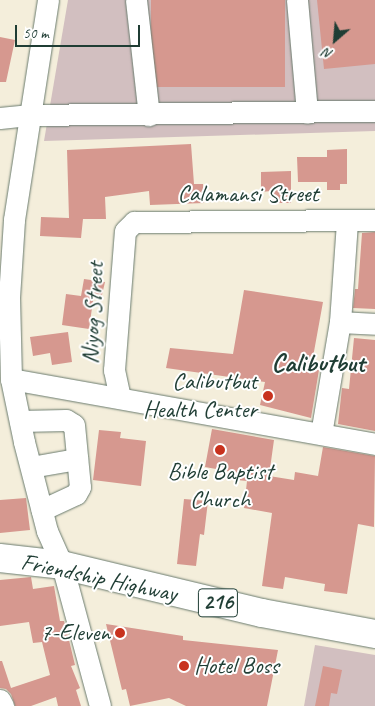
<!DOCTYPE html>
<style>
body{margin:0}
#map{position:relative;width:375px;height:706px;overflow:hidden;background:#f4eedb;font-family:Caveat,sans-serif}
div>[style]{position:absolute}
.industrial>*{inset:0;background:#d2bfc0}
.building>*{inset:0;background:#d6988f;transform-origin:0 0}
.roads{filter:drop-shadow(0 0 1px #6a7b6e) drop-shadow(0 0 1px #6a7b6e)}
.minor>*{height:21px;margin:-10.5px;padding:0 10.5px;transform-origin:10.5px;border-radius:10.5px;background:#fff}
.major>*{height:28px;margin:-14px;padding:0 14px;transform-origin:14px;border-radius:14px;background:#fff}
.dots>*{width:14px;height:14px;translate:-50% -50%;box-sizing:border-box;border:2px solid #fff;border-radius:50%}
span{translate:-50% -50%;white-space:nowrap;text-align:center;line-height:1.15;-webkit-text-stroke:4px #fff;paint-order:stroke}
.shield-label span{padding:1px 4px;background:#fff;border:1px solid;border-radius:4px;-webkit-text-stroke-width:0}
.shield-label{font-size:22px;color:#1f3d34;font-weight:700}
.street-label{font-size:24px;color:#1f3d34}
.poi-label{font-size:24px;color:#1f3d34}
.right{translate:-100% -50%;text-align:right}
.left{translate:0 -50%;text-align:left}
.quarter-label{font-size:26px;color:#1f3d34;font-weight:700}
.north{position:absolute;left:310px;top:15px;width:50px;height:50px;-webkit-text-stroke:4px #fff;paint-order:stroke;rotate:207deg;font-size:14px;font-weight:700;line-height:20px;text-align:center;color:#1f3d34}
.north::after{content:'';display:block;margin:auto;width:18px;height:22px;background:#1f3d34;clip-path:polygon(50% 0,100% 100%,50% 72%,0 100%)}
.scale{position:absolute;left:15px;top:25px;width:125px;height:22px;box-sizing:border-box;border:2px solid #1f3d34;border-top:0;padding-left:6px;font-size:15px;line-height:18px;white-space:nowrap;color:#1f3d34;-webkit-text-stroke:4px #fff;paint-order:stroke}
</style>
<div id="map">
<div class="industrial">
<i style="clip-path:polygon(68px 0,375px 0,375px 131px,44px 141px)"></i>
<i style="clip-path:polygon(315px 645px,375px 655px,375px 706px,304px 706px)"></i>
</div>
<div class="building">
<i style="left:151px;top:0;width:134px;height:87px"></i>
<i style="clip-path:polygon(317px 0,375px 0,375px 64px,324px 69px)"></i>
<i style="clip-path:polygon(0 37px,15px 40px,6px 82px,0 82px)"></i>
<i style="clip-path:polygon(191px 144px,194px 184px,203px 184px,204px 203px,150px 205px,149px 191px,105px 197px,106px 219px,83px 219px,81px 238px,40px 236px,41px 217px,69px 218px,67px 150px)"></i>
<i style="clip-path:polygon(347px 149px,347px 184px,340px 184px,340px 190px,327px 190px,327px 182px,298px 182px,297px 157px,327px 157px,327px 150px)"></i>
<i style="clip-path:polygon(291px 171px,291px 203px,271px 203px,271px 191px,261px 192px,261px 172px)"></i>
<i style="clip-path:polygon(375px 232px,375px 309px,353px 308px,355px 289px,358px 289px,362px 233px)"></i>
<i style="clip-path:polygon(84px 279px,105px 282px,102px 295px,94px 294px,89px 329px,62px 325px,66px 294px,81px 296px)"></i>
<i style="clip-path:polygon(244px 290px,323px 302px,311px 368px,319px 370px,311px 418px,260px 405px,265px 382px,166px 368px,170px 348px,233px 354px)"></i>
<i style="clip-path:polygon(68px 332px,72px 362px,52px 365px,50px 353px,33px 356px,30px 337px)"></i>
<i style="clip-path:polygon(354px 338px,375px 340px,375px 431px,338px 424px,342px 388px,349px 389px)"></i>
<i style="clip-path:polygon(212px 429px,274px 440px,269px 476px,294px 480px,295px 472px,318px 476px,323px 447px,375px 456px,374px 527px,358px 524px,347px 594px,324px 591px,325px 584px,285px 577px,283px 589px,262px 586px,272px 513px,244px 508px,247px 481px,237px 480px,238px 473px,205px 467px)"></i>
<i style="clip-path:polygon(99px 430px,121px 432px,120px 438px,146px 441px,141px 486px,93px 480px)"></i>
<i style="clip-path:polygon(26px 498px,30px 530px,0 533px,0 500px)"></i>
<i style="clip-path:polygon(184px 499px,208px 501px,204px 535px,200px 534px,196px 566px,177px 564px)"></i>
<i style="clip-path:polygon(31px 577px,33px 589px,54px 586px,60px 621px,64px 621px,69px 640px,75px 665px,71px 666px,80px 688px,76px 690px,81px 706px,58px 706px,56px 697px,31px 706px,15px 706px,11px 694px,6px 689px,0 688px,0 661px,2px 661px,11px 688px,50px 675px,42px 642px,33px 643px,29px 622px,0 626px,0 580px)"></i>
<i style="clip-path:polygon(106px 624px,183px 636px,183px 640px,278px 650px,267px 706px,186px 706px,169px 698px,130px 706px,126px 689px,122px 690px)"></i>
<i style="clip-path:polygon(323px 666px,342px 670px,337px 694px,331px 693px,329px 706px,315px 706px)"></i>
</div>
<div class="roads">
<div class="minor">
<i style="left:48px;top:0;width:223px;rotate:98.8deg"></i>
<i style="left:14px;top:220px;width:77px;rotate:93.7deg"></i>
<i style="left:9px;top:297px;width:82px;rotate:88.6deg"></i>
<i style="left:11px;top:379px;width:64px;rotate:78.3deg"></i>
<i style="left:24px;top:442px;width:92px;rotate:75.5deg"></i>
<i style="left:47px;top:531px;width:37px;rotate:66deg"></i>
<i style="left:62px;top:565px;width:146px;rotate:74.9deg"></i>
<i style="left:136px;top:0;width:116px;rotate:83.6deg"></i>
<i style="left:297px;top:0;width:113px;rotate:84.9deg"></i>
<i style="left:0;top:118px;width:28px;rotate:-6deg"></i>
<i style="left:28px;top:115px;width:347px;rotate:-0.7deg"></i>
<i style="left:340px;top:322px;width:35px;rotate:3deg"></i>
<i style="left:11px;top:379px;width:370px;rotate:10.1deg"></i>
<i style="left:120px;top:398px;width:29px;rotate:-102deg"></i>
<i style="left:114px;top:370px;width:139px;rotate:-85.5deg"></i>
<i style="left:125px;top:231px;width:13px;rotate:-45deg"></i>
<i style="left:134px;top:222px;width:241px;rotate:-0.5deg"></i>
<i style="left:20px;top:421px;width:46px;rotate:-1.2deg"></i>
<i style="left:66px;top:420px;width:9px;rotate:32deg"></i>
<i style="left:74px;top:425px;width:62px;rotate:84.5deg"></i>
<i style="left:80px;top:487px;width:8px;rotate:120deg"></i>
<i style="left:76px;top:494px;width:38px;rotate:155deg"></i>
<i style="left:321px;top:434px;width:114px;rotate:-80.4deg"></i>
<i style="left:340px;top:322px;width:101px;rotate:-86deg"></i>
<i style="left:31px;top:467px;width:47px;rotate:-9.9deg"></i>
<i style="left:0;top:700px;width:7px;rotate:63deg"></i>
</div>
<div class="major">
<i style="left:0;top:558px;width:62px;rotate:6.4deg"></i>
<i style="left:62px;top:565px;width:206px;rotate:13.5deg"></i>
<i style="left:262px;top:613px;width:115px;rotate:10.5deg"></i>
</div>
</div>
<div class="dots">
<i style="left:268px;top:396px;background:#c8321e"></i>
<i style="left:220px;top:450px;background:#c8321e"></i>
<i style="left:120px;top:633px;background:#c8321e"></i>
<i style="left:184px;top:666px;background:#c8321e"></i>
</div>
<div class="shield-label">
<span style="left:218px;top:603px">216</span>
</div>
<div class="street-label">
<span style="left:248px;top:194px">Calamansi Street</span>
<span style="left:93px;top:313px;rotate:-87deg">Niyog Street</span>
<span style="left:99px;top:578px;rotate:12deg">Friendship Highway</span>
</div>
<div class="poi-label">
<span class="right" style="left:257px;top:396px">Calibutbut<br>Health Center</span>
<span style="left:220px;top:486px">Bible Baptist<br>Church</span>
<span class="right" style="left:110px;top:633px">7-Eleven</span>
<span class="left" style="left:194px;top:666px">Hotel Boss</span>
</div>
<div class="quarter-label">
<span style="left:318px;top:363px">Calibutbut</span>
</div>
<div class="north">N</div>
<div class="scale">50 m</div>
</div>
